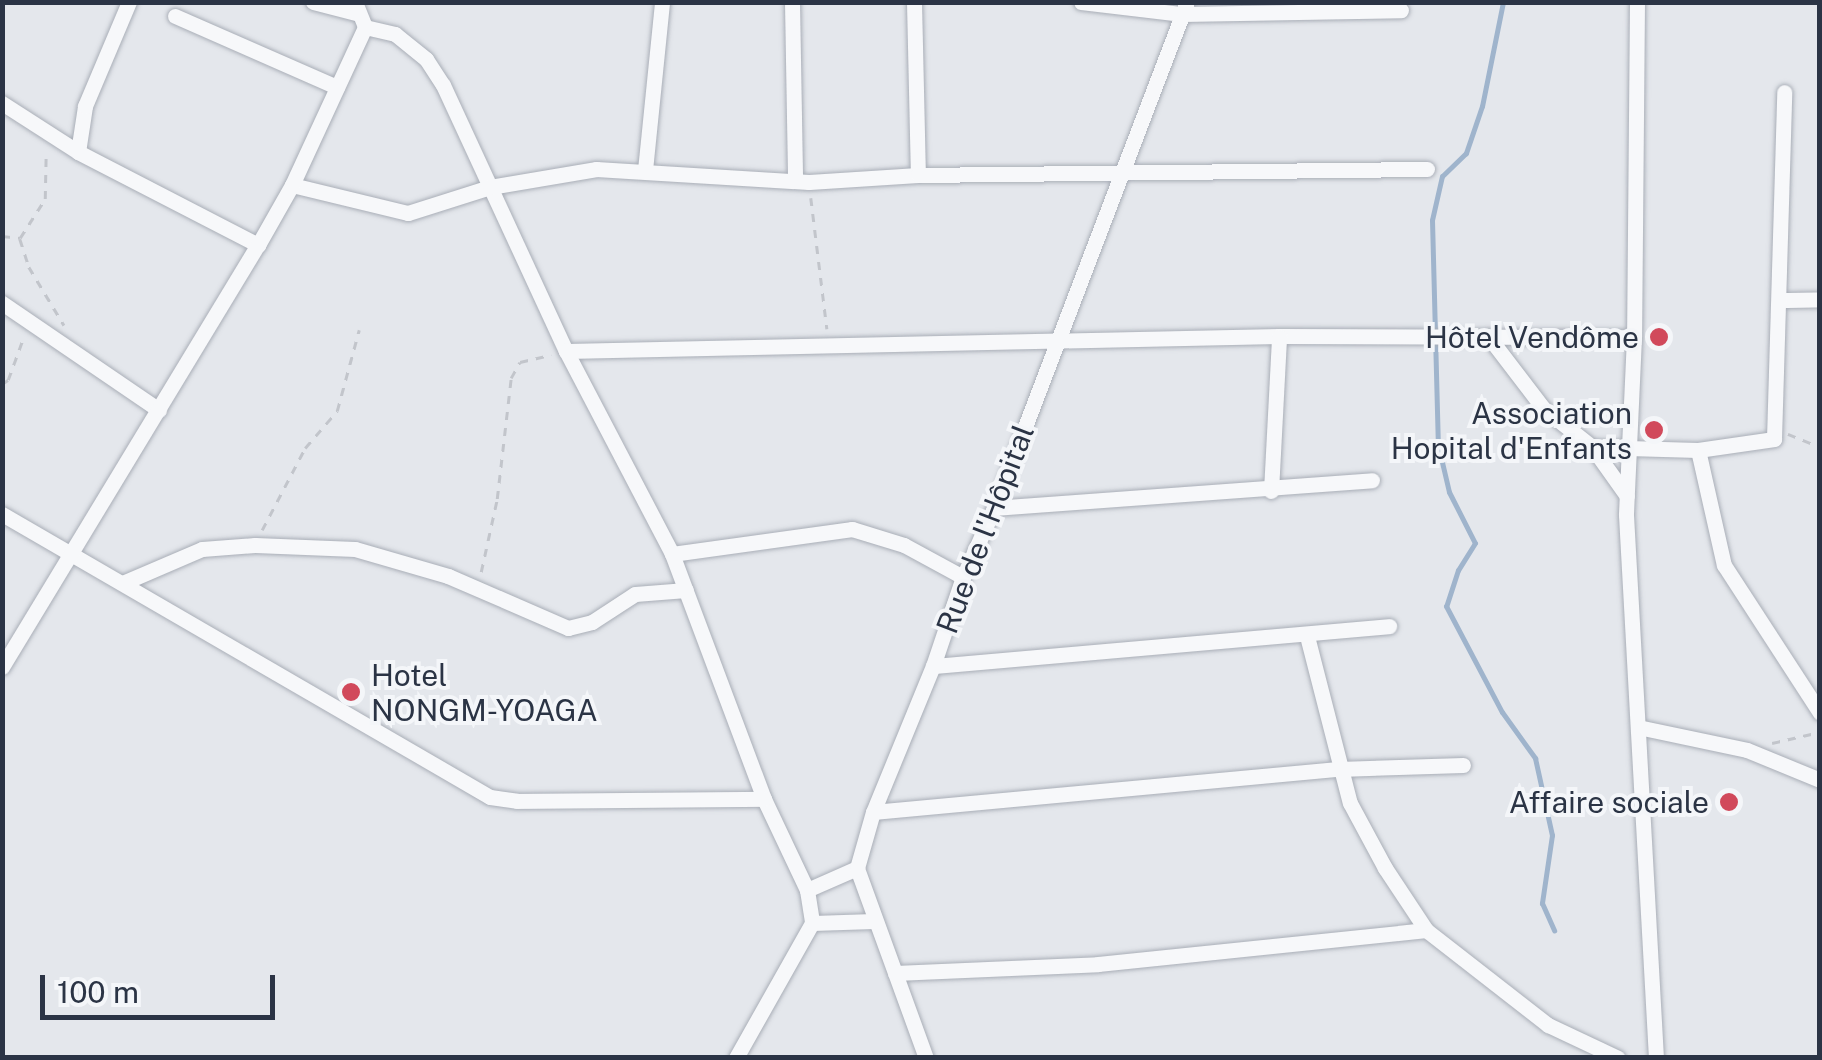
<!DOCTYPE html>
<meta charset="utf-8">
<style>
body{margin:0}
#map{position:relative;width:1822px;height:1060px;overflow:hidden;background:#e4e7ec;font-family:"Public Sans",sans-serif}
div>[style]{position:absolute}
.stream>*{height:5px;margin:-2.5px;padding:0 2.5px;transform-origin:2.5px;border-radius:2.5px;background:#9fb4cc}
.path>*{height:2.5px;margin-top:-1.25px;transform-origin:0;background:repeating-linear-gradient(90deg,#c2c5cb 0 8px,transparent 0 16px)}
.roads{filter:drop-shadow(0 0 2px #a9aeb7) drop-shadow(0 0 2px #a9aeb7)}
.minor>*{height:15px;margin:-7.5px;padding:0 7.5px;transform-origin:7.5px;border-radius:7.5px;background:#f7f8fa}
.dots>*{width:28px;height:28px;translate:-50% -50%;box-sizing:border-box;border:5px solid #f4f6f9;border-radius:50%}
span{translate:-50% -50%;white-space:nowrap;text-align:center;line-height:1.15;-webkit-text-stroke:8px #f4f6f9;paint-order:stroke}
.poi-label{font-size:30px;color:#2b3445}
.right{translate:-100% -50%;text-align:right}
.left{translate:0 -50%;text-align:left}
.street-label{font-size:30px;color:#2b3445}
.frame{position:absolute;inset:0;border:5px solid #2b3445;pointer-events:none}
.scale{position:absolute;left:40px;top:975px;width:235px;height:45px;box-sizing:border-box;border:5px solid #2b3445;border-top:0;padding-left:12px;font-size:30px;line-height:35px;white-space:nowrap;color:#2b3445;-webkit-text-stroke:8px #f4f6f9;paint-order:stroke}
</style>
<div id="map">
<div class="stream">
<i style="left:1503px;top:2px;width:106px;rotate:101.4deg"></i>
<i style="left:1482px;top:106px;width:50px;rotate:108.8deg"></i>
<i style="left:1466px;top:153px;width:33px;rotate:136deg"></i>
<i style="left:1442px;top:176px;width:45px;rotate:102.8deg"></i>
<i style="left:1432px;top:220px;width:225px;rotate:88.5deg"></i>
<i style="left:1438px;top:445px;width:48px;rotate:76.8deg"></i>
<i style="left:1449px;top:492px;width:57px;rotate:63deg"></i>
<i style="left:1475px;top:543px;width:32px;rotate:122deg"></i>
<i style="left:1458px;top:570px;width:38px;rotate:108deg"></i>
<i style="left:1446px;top:606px;width:120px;rotate:62.2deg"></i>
<i style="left:1502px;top:712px;width:57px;rotate:54.3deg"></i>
<i style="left:1535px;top:758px;width:79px;rotate:77.6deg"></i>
<i style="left:1552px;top:835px;width:69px;rotate:98.4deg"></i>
<i style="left:1542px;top:903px;width:30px;rotate:66deg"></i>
</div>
<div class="path">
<i style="left:811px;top:198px;width:132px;rotate:83deg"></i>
<i style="left:2px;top:236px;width:18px;rotate:6deg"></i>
<i style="left:20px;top:238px;width:46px;rotate:-57.3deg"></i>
<i style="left:45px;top:199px;width:46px;rotate:-88.8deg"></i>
<i style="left:20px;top:239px;width:29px;rotate:72deg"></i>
<i style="left:29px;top:267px;width:68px;rotate:58.9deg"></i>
<i style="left:2px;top:384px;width:7px;rotate:-34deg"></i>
<i style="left:8px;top:380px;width:47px;rotate:-70deg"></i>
<i style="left:1788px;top:434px;width:35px;rotate:22deg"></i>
<i style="left:262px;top:530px;width:93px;rotate:-62.3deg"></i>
<i style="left:305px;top:448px;width:49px;rotate:-49.1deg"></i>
<i style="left:337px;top:411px;width:84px;rotate:-74.8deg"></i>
<i style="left:481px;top:572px;width:75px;rotate:-77.6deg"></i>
<i style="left:497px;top:499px;width:122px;rotate:-83.4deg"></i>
<i style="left:511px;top:378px;width:18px;rotate:-61deg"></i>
<i style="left:520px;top:362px;width:32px;rotate:-13deg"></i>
<i style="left:1772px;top:743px;width:49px;rotate:-12.9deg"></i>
</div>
<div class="roads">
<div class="minor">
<i style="left:313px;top:2px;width:44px;rotate:14.3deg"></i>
<i style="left:355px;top:2px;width:27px;rotate:68deg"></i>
<i style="left:365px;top:27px;width:31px;rotate:13deg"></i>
<i style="left:395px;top:34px;width:40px;rotate:39deg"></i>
<i style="left:426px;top:59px;width:31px;rotate:57deg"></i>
<i style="left:443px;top:85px;width:293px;rotate:65.2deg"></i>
<i style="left:566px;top:351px;width:229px;rotate:62.4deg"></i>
<i style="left:672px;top:554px;width:262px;rotate:69.4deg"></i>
<i style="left:764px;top:799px;width:101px;rotate:64.7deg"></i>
<i style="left:807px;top:890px;width:33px;rotate:81deg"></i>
<i style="left:812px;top:923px;width:155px;rotate:119.4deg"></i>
<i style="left:792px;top:2px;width:178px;rotate:89deg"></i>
<i style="left:914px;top:2px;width:173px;rotate:88.7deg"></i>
<i style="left:1081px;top:2px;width:102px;rotate:6.8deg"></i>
<i style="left:1182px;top:14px;width:219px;rotate:-1deg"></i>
<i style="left:1637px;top:2px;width:335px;rotate:90.5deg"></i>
<i style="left:1634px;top:337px;width:178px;rotate:92.6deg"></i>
<i style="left:1626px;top:515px;width:544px;rotate:86.84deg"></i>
<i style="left:175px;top:16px;width:177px;rotate:23.7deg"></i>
<i style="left:2px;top:103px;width:90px;rotate:32.8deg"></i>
<i style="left:78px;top:152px;width:203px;rotate:27.3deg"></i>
<i style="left:78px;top:152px;width:47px;rotate:-81.3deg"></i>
<i style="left:85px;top:106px;width:113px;rotate:-67.1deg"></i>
<i style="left:645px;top:170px;width:169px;rotate:-84.2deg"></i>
<i style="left:292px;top:185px;width:119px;rotate:13.6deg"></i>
<i style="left:408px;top:213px;width:86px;rotate:-17.6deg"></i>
<i style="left:490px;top:187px;width:108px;rotate:-9.6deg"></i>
<i style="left:596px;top:169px;width:213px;rotate:3.5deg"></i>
<i style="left:809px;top:182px;width:109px;rotate:-3.7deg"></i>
<i style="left:918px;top:175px;width:509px;rotate:-0.68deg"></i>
<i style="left:1781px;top:300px;width:39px;rotate:-1deg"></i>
<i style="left:2px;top:303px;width:190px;rotate:34.3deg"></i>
<i style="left:1488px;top:336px;width:91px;rotate:52.6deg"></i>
<i style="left:1543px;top:408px;width:63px;rotate:38.5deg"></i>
<i style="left:1592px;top:447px;width:106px;rotate:1.6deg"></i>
<i style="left:1698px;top:450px;width:77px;rotate:-8.2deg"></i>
<i style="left:1774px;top:439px;width:347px;rotate:-88.3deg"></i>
<i style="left:566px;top:351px;width:713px;rotate:-1.21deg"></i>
<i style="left:1279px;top:336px;width:355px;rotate:0.2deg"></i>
<i style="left:1592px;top:447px;width:60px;rotate:54.5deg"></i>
<i style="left:1698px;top:450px;width:118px;rotate:77.3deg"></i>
<i style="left:1724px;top:565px;width:176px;rotate:57deg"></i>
<i style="left:1271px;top:491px;width:155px;rotate:-87deg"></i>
<i style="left:994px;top:508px;width:379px;rotate:-4.2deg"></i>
<i style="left:2px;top:514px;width:564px;rotate:30.11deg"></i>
<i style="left:490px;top:797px;width:27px;rotate:8deg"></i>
<i style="left:517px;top:801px;width:247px;rotate:-0.5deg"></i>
<i style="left:672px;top:554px;width:182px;rotate:-7.9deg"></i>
<i style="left:852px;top:529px;width:54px;rotate:17.1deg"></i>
<i style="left:904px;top:545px;width:67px;rotate:28.5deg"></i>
<i style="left:125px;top:582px;width:84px;rotate:-23.2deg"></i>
<i style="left:202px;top:549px;width:53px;rotate:-4.3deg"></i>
<i style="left:255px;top:545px;width:100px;rotate:2.3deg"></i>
<i style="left:355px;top:549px;width:97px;rotate:16.2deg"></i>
<i style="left:448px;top:576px;width:131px;rotate:23.4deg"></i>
<i style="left:568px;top:628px;width:25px;rotate:-14deg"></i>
<i style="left:592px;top:622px;width:51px;rotate:-33.1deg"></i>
<i style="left:635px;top:594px;width:51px;rotate:-4.5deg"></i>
<i style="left:1307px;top:636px;width:172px;rotate:75.6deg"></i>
<i style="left:1350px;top:803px;width:74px;rotate:61.7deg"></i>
<i style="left:1385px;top:868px;width:74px;rotate:56.5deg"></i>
<i style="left:1426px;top:930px;width:155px;rotate:37.9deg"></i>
<i style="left:1548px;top:1025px;width:77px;rotate:25.2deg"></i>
<i style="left:933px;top:666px;width:458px;rotate:-5deg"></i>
<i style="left:2px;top:667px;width:494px;rotate:-58.8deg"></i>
<i style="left:258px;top:245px;width:69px;rotate:-60.5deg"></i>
<i style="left:292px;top:185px;width:174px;rotate:-65.2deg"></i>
<i style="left:1638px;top:727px;width:111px;rotate:11.9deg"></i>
<i style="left:1747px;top:750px;width:79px;rotate:22.3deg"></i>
<i style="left:873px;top:812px;width:467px;rotate:-5.3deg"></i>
<i style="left:1338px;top:769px;width:125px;rotate:-1.8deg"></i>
<i style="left:807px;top:890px;width:55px;rotate:-23.7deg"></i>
<i style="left:812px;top:923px;width:62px;rotate:-1.8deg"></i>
<i style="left:895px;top:973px;width:203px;rotate:-2.5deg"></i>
<i style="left:1098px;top:964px;width:330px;rotate:-5.9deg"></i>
<i style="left:926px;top:1058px;width:202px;rotate:-110deg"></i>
<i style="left:857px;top:868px;width:58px;rotate:-74.1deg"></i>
<i style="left:873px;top:812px;width:158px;rotate:-67.7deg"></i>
<i style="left:933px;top:666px;width:94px;rotate:-71.4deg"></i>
<i style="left:963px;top:577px;width:76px;rotate:-65.8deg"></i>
<i style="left:994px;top:508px;width:542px;rotate:-69.12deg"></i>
</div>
</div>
<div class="dots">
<i style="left:1659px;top:337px;background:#d1495b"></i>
<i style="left:1654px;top:430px;background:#d1495b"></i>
<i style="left:351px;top:692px;background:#d1495b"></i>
<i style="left:1729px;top:802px;background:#d1495b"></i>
</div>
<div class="poi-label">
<span class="right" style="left:1639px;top:337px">Hôtel Vendôme</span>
<span class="right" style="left:1632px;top:430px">Association<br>Hopital d'Enfants</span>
<span class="left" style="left:371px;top:692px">Hotel<br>NONGM-YOAGA</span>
<span class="right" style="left:1709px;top:802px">Affaire sociale</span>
</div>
<div class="street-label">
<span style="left:985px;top:529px;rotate:-69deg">Rue de l'Hôpital</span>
</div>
<div class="frame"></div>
<div class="scale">100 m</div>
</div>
